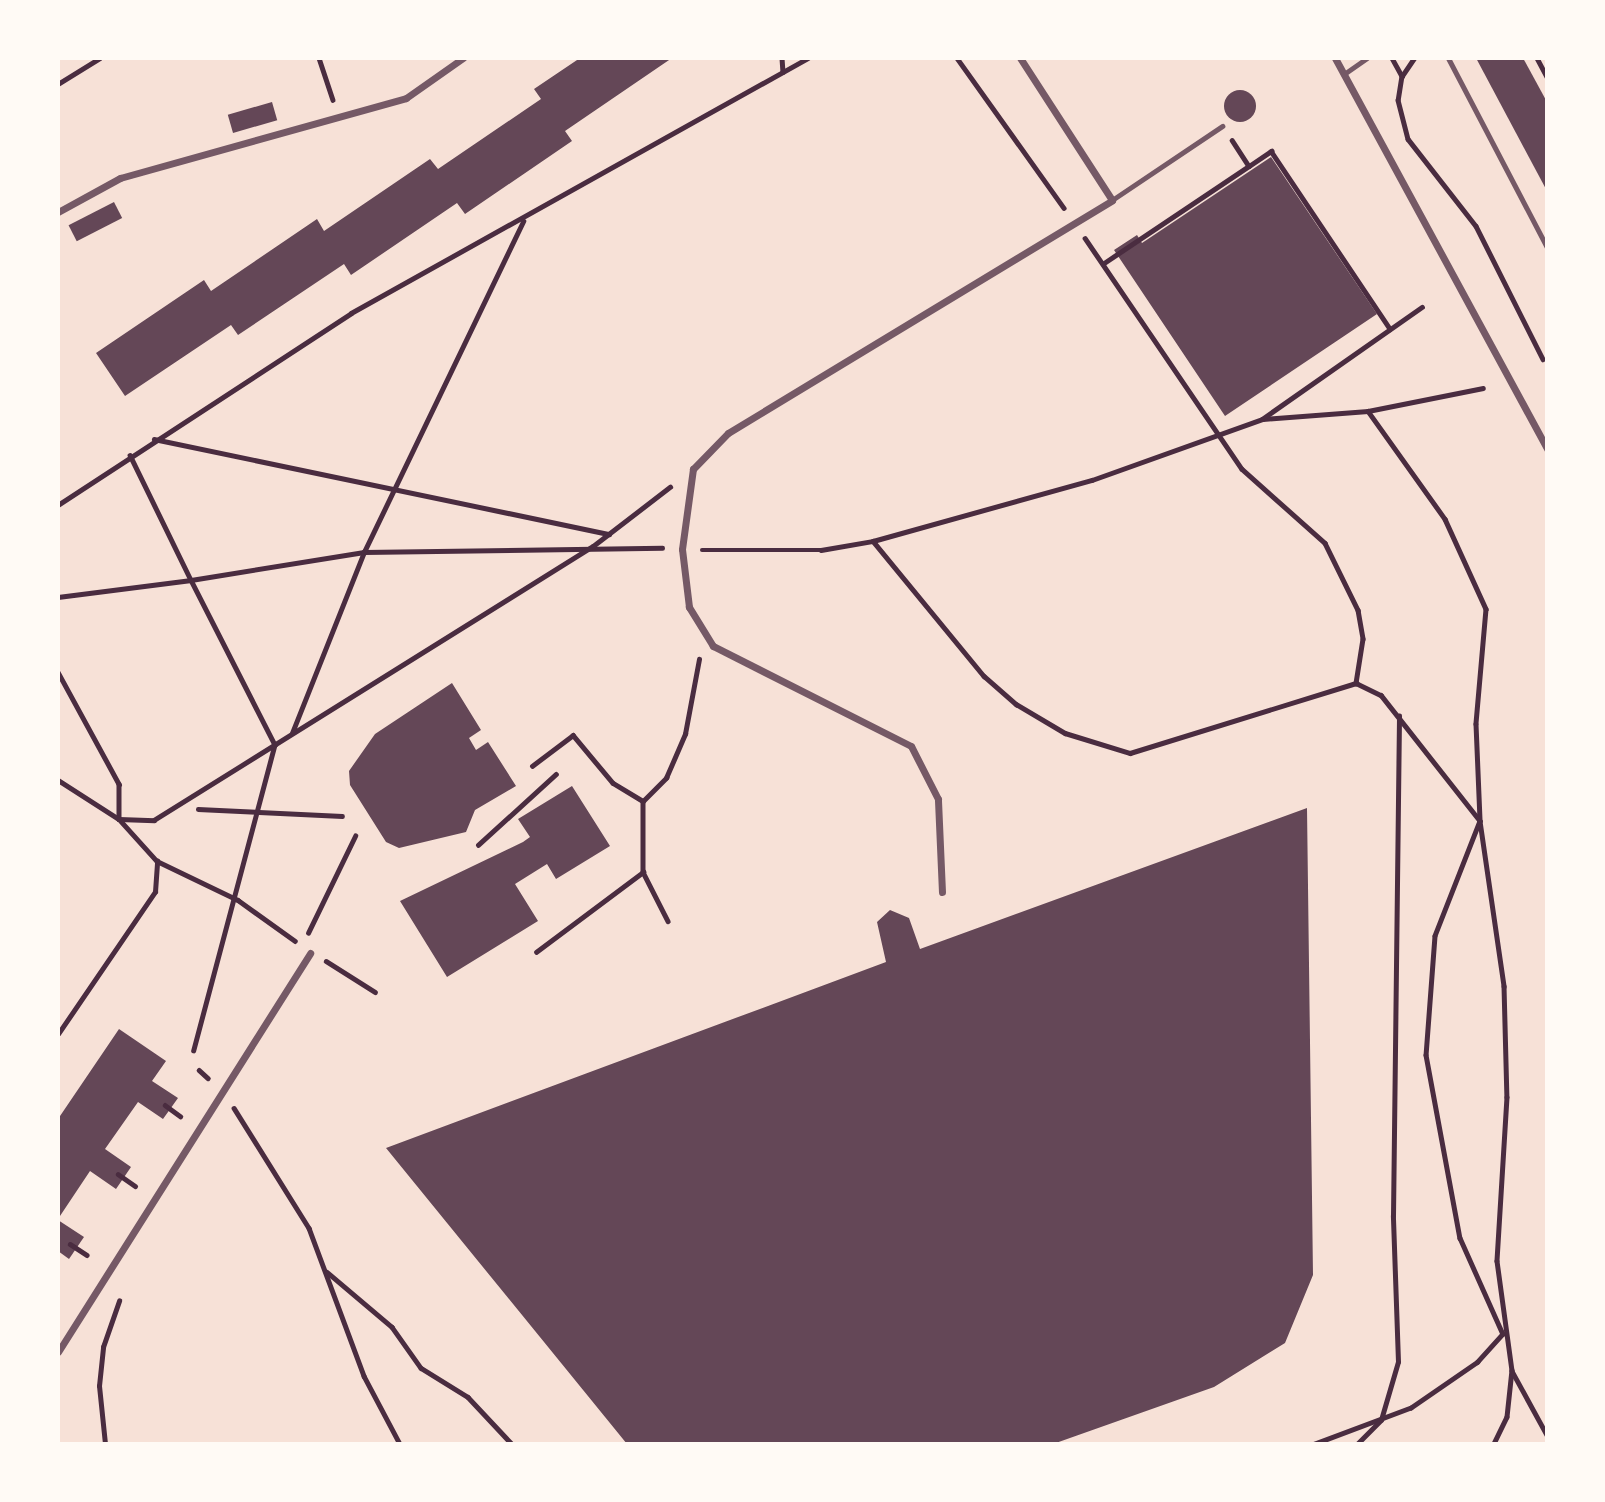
<!DOCTYPE html>
<style>
body{margin:0}
#map{position:relative;width:1605px;height:1502px;overflow:hidden;background:#f7e1d7;font-family:"Golos Text",sans-serif}
div>[style]{position:absolute}
.building>*{inset:0;background:#644757;transform-origin:0 0}
.round{border-radius:50%}
.path>*{height:4.5px;margin:-2.25px;padding:0 2.25px;transform-origin:2.25px;border-radius:2.25px;background:#4a2c40}
.service>*{height:5px;margin:-2.5px;padding:0 2.5px;transform-origin:2.5px;border-radius:2.5px;background:#755966}
.minor>*{height:7px;margin:-3.5px;padding:0 3.5px;transform-origin:3.5px;border-radius:3.5px;background:#755966}
span{translate:-50% -50%;white-space:nowrap;text-align:center;line-height:1.15;-webkit-text-stroke:7px #fffaf5;paint-order:stroke}
.frame{position:absolute;inset:0;border:60px solid #fffaf5;pointer-events:none}
</style>
<div id="map">
<div class="building">
<i style="clip-path:polygon(580px 58px,672px 58px,565px 131px,572px 141px,465px 214px,457px 203px,351px 275px,344px 264px,238px 335px,231px 325px,125px 396px,96px 353px,204px 280px,211px 291px,317px 219px,324px 231px,430px 159px,438px 169px,541px 99px,534px 89px)"></i>
<i style="clip-path:polygon(1476px 58px,1523px 58px,1547px 102px,1547px 191px)"></i>
<i class="round" style="left:1224px;top:90px;width:32px;height:32px"></i>
<i style="left:272px;top:102px;width:19px;height:46px;rotate:74deg"></i>
<i style="clip-path:polygon(1271px 157px,1377px 314px,1225px 416px,1114px 250px,1137px 235px,1142px 243px)"></i>
<i style="left:114px;top:202px;width:18px;height:51px;rotate:63deg"></i>
<i style="clip-path:polygon(452px 683px,481px 730px,469px 738px,476px 750px,488px 742px,516px 786px,475px 810px,466px 832px,399px 848px,386px 842px,350px 785px,349px 771px,375px 734px)"></i>
<i style="clip-path:polygon(572px 786px,610px 846px,556px 879px,547px 864px,515px 884px,538px 921px,447px 977px,400px 901px,523px 842px,530px 837px,518px 819px)"></i>
<i style="clip-path:polygon(1307px 808px,1313px 1275px,1285px 1343px,1214px 1387px,1053px 1444px,627px 1444px,386px 1148px,886px 962px,877px 922px,890px 910px,909px 918px,920px 949px)"></i>
<i style="clip-path:polygon(119px 1029px,166px 1061px,152px 1081px,178px 1098px,163px 1119px,138px 1102px,105px 1149px,131px 1167px,116px 1189px,90px 1171px,58px 1219px,58px 1119px)"></i>
<i style="clip-path:polygon(58px 1220px,84px 1237px,69px 1259px,58px 1251px)"></i>
</div>
<div class="path">
<i style="left:319px;top:58px;width:44px;rotate:71.6deg"></i>
<i style="left:782px;top:58px;width:14px;rotate:86deg"></i>
<i style="left:957px;top:58px;width:184px;rotate:54.5deg"></i>
<i style="left:1392px;top:58px;width:21px;rotate:61deg"></i>
<i style="left:1402px;top:76px;width:22px;rotate:-56deg"></i>
<i style="left:1537px;top:58px;width:21px;rotate:62deg"></i>
<i style="left:1402px;top:76px;width:24px;rotate:99deg"></i>
<i style="left:1398px;top:100px;width:40px;rotate:75.6deg"></i>
<i style="left:1408px;top:139px;width:110px;rotate:52deg"></i>
<i style="left:1476px;top:226px;width:149px;rotate:63.3deg"></i>
<i style="left:58px;top:84px;width:49px;rotate:-31.8deg"></i>
<i style="left:1232px;top:140px;width:31px;rotate:57deg"></i>
<i style="left:1249px;top:166px;width:27px;rotate:-34deg"></i>
<i style="left:1271px;top:151px;width:214px;rotate:56.2deg"></i>
<i style="left:1085px;top:238px;width:279px;rotate:55.8deg"></i>
<i style="left:1242px;top:469px;width:111px;rotate:41.7deg"></i>
<i style="left:1325px;top:543px;width:75px;rotate:63.8deg"></i>
<i style="left:1358px;top:610px;width:29px;rotate:80deg"></i>
<i style="left:1363px;top:639px;width:45px;rotate:99deg"></i>
<i style="left:1104px;top:263px;width:174px;rotate:-33.8deg"></i>
<i style="left:1368px;top:411px;width:133px;rotate:54.5deg"></i>
<i style="left:1445px;top:519px;width:99px;rotate:65.5deg"></i>
<i style="left:1486px;top:609px;width:115px;rotate:95deg"></i>
<i style="left:1476px;top:724px;width:97px;rotate:87.6deg"></i>
<i style="left:1480px;top:821px;width:167px;rotate:81.7deg"></i>
<i style="left:1504px;top:986px;width:111px;rotate:88.5deg"></i>
<i style="left:1507px;top:1097px;width:164px;rotate:93.5deg"></i>
<i style="left:1497px;top:1261px;width:110px;rotate:82.2deg"></i>
<i style="left:1512px;top:1370px;width:47px;rotate:96.1deg"></i>
<i style="left:1507px;top:1417px;width:30px;rotate:116deg"></i>
<i style="left:1263px;top:419px;width:105px;rotate:-4.4deg"></i>
<i style="left:1368px;top:411px;width:117px;rotate:-11.3deg"></i>
<i style="left:154px;top:439px;width:465px;rotate:11.8deg"></i>
<i style="left:130px;top:455px;width:139px;rotate:64deg"></i>
<i style="left:191px;top:580px;width:175px;rotate:-9.2deg"></i>
<i style="left:364px;top:552px;width:298px;rotate:-0.8deg"></i>
<i style="left:58px;top:505px;width:350px;rotate:-33.2deg"></i>
<i style="left:351px;top:313px;width:523px;rotate:-29.16deg"></i>
<i style="left:873px;top:541px;width:175px;rotate:50.6deg"></i>
<i style="left:984px;top:676px;width:43px;rotate:41.2deg"></i>
<i style="left:1016px;top:704px;width:57px;rotate:30.6deg"></i>
<i style="left:1065px;top:733px;width:68px;rotate:17.1deg"></i>
<i style="left:1130px;top:753px;width:237px;rotate:-17.2deg"></i>
<i style="left:1356px;top:683px;width:28px;rotate:26deg"></i>
<i style="left:1381px;top:695px;width:160px;rotate:51.8deg"></i>
<i style="left:1480px;top:821px;width:123px;rotate:111.4deg"></i>
<i style="left:1435px;top:936px;width:119px;rotate:94.3deg"></i>
<i style="left:1426px;top:1055px;width:186px;rotate:79.5deg"></i>
<i style="left:1460px;top:1238px;width:105px;rotate:65.9deg"></i>
<i style="left:1503px;top:1334px;width:38px;rotate:132deg"></i>
<i style="left:1478px;top:1362px;width:81px;rotate:145.5deg"></i>
<i style="left:1411px;top:1408px;width:103px;rotate:159.4deg"></i>
<i style="left:702px;top:550px;width:119px"></i>
<i style="left:821px;top:550px;width:53px;rotate:-9.8deg"></i>
<i style="left:873px;top:541px;width:227px;rotate:-15.6deg"></i>
<i style="left:1092px;top:480px;width:181px;rotate:-19.7deg"></i>
<i style="left:1262px;top:419px;width:195px;rotate:-35deg"></i>
<i style="left:58px;top:597px;width:134px;rotate:-7.3deg"></i>
<i style="left:191px;top:580px;width:185px;rotate:63deg"></i>
<i style="left:275px;top:745px;width:316px;rotate:104.9deg"></i>
<i style="left:58px;top:672px;width:128px;rotate:61.4deg"></i>
<i style="left:119px;top:784px;width:35px;rotate:90deg"></i>
<i style="left:119px;top:819px;width:35px;rotate:2deg"></i>
<i style="left:154px;top:820px;width:517px;rotate:-31.97deg"></i>
<i style="left:593px;top:546px;width:97px;rotate:-37.5deg"></i>
<i style="left:292px;top:733px;width:195px;rotate:-68.3deg"></i>
<i style="left:364px;top:552px;width:367px;rotate:-64.3deg"></i>
<i style="left:532px;top:766px;width:51px;rotate:-37.1deg"></i>
<i style="left:573px;top:735px;width:62px;rotate:50.2deg"></i>
<i style="left:613px;top:783px;width:35px;rotate:31deg"></i>
<i style="left:643px;top:801px;width:33px;rotate:-45deg"></i>
<i style="left:666px;top:778px;width:48px;rotate:-66.6deg"></i>
<i style="left:685px;top:734px;width:76px;rotate:-79.4deg"></i>
<i style="left:58px;top:780px;width:72px;rotate:32.6deg"></i>
<i style="left:119px;top:819px;width:57px;rotate:47.9deg"></i>
<i style="left:157px;top:861px;width:90px;rotate:25.7deg"></i>
<i style="left:238px;top:900px;width:70px;rotate:35.7deg"></i>
<i style="left:643px;top:801px;width:71px;rotate:90deg"></i>
<i style="left:643px;top:872px;width:55px;rotate:63deg"></i>
<i style="left:198px;top:809px;width:144px;rotate:2.8deg"></i>
<i style="left:478px;top:845px;width:105px;rotate:-42.3deg"></i>
<i style="left:308px;top:933px;width:108px;rotate:-64.1deg"></i>
<i style="left:536px;top:952px;width:134px;rotate:-36.8deg"></i>
<i style="left:326px;top:961px;width:58px;rotate:32.3deg"></i>
<i style="left:58px;top:1034px;width:172px;rotate:-55.7deg"></i>
<i style="left:155px;top:892px;width:31px;rotate:-86deg"></i>
<i style="left:199px;top:1070px;width:12px;rotate:42deg"></i>
<i style="left:165px;top:1105px;width:19px;rotate:36deg"></i>
<i style="left:234px;top:1108px;width:142px;rotate:58deg"></i>
<i style="left:309px;top:1228px;width:158px;rotate:69.6deg"></i>
<i style="left:364px;top:1376px;width:77px;rotate:62.1deg"></i>
<i style="left:118px;top:1174px;width:21px;rotate:35deg"></i>
<i style="left:70px;top:1244px;width:20px;rotate:33deg"></i>
<i style="left:327px;top:1272px;width:85px;rotate:40.2deg"></i>
<i style="left:392px;top:1327px;width:50px;rotate:54.7deg"></i>
<i style="left:421px;top:1368px;width:55px;rotate:31.7deg"></i>
<i style="left:468px;top:1397px;width:64px;rotate:46.9deg"></i>
<i style="left:1512px;top:1371px;width:73px;rotate:61.3deg"></i>
<i style="left:105px;top:1444px;width:58px;rotate:-95.9deg"></i>
<i style="left:99px;top:1386px;width:39px;rotate:-84deg"></i>
<i style="left:103px;top:1347px;width:49px;rotate:-70.8deg"></i>
<i style="left:1357px;top:1444px;width:34px;rotate:-45deg"></i>
<i style="left:1381px;top:1420px;width:60px;rotate:-73.7deg"></i>
<i style="left:1398px;top:1362px;width:146px;rotate:-92deg"></i>
<i style="left:1393px;top:1216px;width:500px;rotate:-89.31deg"></i>
</div>
<div class="service">
<i style="left:1448px;top:58px;width:213px;rotate:62.4deg"></i>
<i style="left:1344px;top:74px;width:28px;rotate:-35deg"></i>
<i style="left:1112px;top:200px;width:133px;rotate:-33.9deg"></i>
</div>
<div class="minor">
<i style="left:1335px;top:58px;width:445px;rotate:61.5deg"></i>
<i style="left:58px;top:212px;width:71px;rotate:-28.7deg"></i>
<i style="left:120px;top:178px;width:297px;rotate:-15.6deg"></i>
<i style="left:406px;top:98px;width:70px;rotate:-35.1deg"></i>
<i style="left:942px;top:892px;width:93px;rotate:-92.5deg"></i>
<i style="left:938px;top:799px;width:59px;rotate:-117deg"></i>
<i style="left:911px;top:746px;width:222px;rotate:-153.2deg"></i>
<i style="left:713px;top:646px;width:46px;rotate:-121.6deg"></i>
<i style="left:689px;top:607px;width:58px;rotate:-96.9deg"></i>
<i style="left:682px;top:549px;width:81px;rotate:-82.2deg"></i>
<i style="left:693px;top:469px;width:50px;rotate:-45.8deg"></i>
<i style="left:728px;top:433px;width:449px;rotate:-31.2deg"></i>
<i style="left:1112px;top:200px;width:169px;rotate:-122.9deg"></i>
<i style="left:58px;top:1352px;width:472px;rotate:-57.7deg"></i>
</div>
<div class="frame"></div>
</div>
